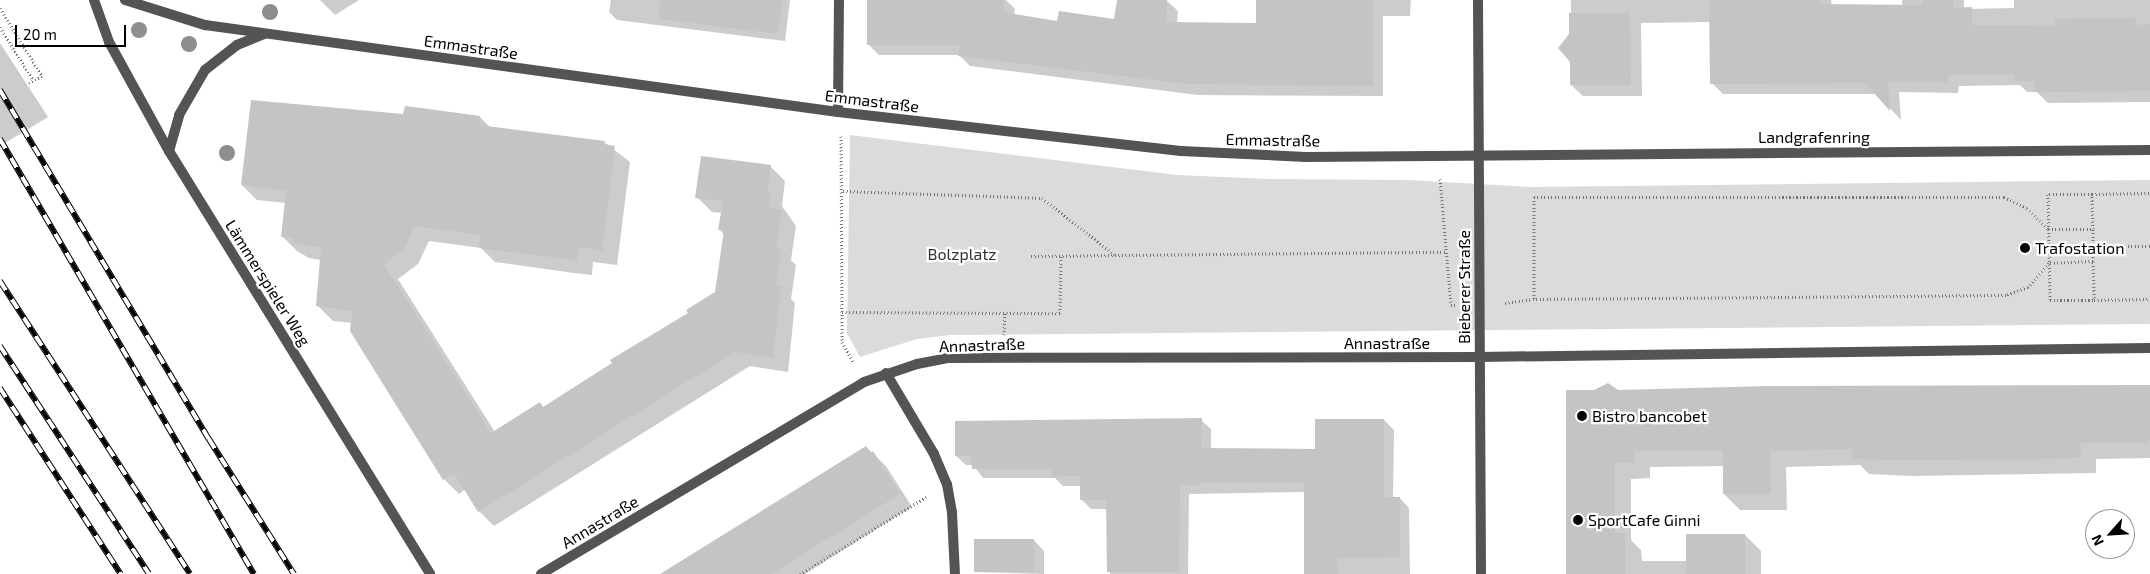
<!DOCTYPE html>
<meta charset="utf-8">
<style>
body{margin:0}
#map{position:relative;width:2150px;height:574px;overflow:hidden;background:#fff;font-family:"Exo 2",sans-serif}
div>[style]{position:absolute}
.green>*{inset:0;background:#dbdbdb}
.shadow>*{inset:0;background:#0003}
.building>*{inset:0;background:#c4c4c4;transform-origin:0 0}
.path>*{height:3px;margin-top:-1.5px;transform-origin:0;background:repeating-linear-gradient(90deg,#767676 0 1px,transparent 0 3.5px)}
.minor>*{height:10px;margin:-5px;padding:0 5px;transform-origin:5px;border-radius:5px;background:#545454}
.tertiary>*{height:10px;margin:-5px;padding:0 5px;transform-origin:5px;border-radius:5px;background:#545454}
.rail>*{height:5.5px;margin-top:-2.75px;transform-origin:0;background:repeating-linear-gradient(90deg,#fff 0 11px,#000 0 22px);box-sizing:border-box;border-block:1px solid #000}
.trees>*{width:16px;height:16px;margin:-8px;border-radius:50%;background:#8e8e8e}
.dots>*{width:14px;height:14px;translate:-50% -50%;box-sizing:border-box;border:2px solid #fff;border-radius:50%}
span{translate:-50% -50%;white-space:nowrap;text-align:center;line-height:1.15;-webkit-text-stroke:4.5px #fff;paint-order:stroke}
.street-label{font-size:16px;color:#000}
.poi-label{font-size:16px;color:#000}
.left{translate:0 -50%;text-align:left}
.park-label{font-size:16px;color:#323232}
.north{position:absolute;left:2085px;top:509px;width:50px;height:50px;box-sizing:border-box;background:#fff;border:1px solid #999;border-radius:50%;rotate:244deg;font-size:14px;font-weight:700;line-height:20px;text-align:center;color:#000}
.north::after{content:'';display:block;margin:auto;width:18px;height:22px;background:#000;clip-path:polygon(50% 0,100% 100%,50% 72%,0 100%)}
.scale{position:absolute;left:15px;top:25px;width:111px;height:22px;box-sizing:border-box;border:2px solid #000;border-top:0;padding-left:6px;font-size:15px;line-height:18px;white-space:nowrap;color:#000;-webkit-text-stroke:4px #fff;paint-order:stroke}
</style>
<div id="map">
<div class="green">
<i style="clip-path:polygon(850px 135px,1177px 175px,1269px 179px,1408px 180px,1530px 187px,2150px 180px,2150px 324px,950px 335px,917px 339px,860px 357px,847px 333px)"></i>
</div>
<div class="shadow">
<i style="clip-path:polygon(320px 0,359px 0,335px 15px)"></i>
<i style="clip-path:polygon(611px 0,790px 0,785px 41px,617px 20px,609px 12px)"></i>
<i style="clip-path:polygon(868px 0,1006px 0,1015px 9px,1014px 16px,1058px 22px,1115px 20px,1118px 0,1167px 1px,1178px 11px,1177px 24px,1258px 25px,1258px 0,1411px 0,1410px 16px,1383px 16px,1383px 96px,1198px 95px,970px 66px,959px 55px,879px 55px,868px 44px)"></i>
<i style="clip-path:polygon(1571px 0,1831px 0,1832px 5px,1902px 6px,1902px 0,1964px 0,1964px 9px,2014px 8px,2014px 0,2150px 0,2150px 102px,2048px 103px,2037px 92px,2027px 92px,2020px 85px,1959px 86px,1958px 93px,1899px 92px,1901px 120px,1877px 94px,1723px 94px,1712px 83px,1711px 22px,1641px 23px,1642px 96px,1583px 96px,1571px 85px)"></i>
<i style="clip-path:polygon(0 43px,48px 117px,0 146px)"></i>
<i style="clip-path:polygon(404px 116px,480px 117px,490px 127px,604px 142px,630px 162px,617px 265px,593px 262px,592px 275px,574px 273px,495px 262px,481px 248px,429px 241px,418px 264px,398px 279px,495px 432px,540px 404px,544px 408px,690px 314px,716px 293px,724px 235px,720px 230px,722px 213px,712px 212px,697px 197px,770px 166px,785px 181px,782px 206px,796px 226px,791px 260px,796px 265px,791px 299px,795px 303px,788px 372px,750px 366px,494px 526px,479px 511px,466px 489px,459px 494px,444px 479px,352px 323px,333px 321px,318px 306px,321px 260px,309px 258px,297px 251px,282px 236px,286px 203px,257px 200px,242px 185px)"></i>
<i style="clip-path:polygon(2150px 386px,2150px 458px,2096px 459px,2096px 473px,1911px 476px,1869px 474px,1860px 465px,1786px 467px,1787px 510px,1740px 510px,1724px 494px,1725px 466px,1650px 467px,1650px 478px,1631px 479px,1631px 540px,1641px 550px,1642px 561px,1687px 561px,1745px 535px,1761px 551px,1761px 574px,1568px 574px,1618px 391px)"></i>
<i style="clip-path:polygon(1201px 420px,1211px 429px,1211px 450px,1316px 451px,1384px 420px,1394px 430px,1393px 498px,1400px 498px,1409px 508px,1410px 574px,1306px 574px,1305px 492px,1189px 494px,1188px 574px,1110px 574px,1107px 509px,1091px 509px,1082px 500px,1082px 486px,1063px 486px,1055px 478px,983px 478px,973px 465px,966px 465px,956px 456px)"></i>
<i style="clip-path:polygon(866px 447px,886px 466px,912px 507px,805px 574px,663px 574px)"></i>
<i style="clip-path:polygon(1034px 540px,1044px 551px,1044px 574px,975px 572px)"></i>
</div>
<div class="building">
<i style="clip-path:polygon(660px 0,782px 0,778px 34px,659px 19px)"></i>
<i style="clip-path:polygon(867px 0,1004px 0,1003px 12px,1057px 21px,1059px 11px,1114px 19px,1117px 0,1167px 0,1167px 22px,1256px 23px,1256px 0,1373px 0,1373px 86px,1187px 84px,958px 56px,960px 45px,867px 45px)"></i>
<i style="clip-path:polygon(1709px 0,1821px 0,1821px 4px,1923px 5px,1923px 0,1953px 0,1953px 8px,1972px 7px,1972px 25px,2055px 26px,2055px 19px,2137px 18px,2136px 25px,2150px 24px,2150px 91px,2035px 92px,2035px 81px,2015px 81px,2014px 74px,1948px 75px,1948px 82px,1888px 82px,1890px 111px,1865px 83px,1710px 84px)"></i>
<i style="clip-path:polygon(1569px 13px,1630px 13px,1631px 85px,1570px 85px,1570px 62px,1558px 48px,1569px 34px)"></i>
<i style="clip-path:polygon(251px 100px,403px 114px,405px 106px,421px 108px,480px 116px,479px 125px,605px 141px,604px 144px,615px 146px,602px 251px,579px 247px,577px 260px,558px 258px,479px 248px,481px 235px,414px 226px,404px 250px,384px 264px,491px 433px,540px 402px,543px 407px,612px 363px,610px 360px,688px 313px,686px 310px,715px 292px,724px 230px,718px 230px,723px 201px,695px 198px,701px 156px,771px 165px,767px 194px,771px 194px,769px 208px,782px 210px,776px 248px,781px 249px,776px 286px,781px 287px,773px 358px,735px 352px,478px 512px,454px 473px,443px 480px,396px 405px,350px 331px,352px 311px,316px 306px,321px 247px,293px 244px,293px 238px,281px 237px,286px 191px,241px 185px)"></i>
<i style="clip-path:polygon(1608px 383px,1618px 390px,1768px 386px,2150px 385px,2150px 438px,2147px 443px,2080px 443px,2081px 457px,2061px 459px,1894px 460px,1852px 459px,1852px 449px,1771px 451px,1771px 494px,1723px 494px,1723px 450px,1635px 451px,1635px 463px,1615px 463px,1615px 533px,1625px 533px,1625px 574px,1566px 574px,1566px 390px,1594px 390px)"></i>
<i style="clip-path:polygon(1202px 418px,1201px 448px,1315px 449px,1315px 419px,1384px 419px,1384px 497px,1400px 497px,1400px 557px,1337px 558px,1338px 574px,1304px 574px,1304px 483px,1201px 482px,1201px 485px,1180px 485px,1179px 572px,1107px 572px,1106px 500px,1080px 500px,1080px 476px,1052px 476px,1051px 469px,972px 469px,971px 456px,955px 456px,955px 421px)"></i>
<i style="clip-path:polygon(866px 446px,871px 453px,873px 451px,900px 494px,771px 574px,660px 574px)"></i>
<i style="left:1686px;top:534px;width:59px;height:40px"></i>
<i style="left:974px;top:539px;width:60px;height:33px"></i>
</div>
<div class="path">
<i style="left:0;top:8px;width:80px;rotate:58.3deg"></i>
<i style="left:42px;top:76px;width:15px;rotate:152deg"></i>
<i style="left:0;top:27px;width:62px;rotate:58.1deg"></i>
<i style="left:841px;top:136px;width:206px;rotate:89.7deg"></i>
<i style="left:842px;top:342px;width:23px;rotate:61deg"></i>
<i style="left:1440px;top:179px;width:126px;rotate:85deg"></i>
<i style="left:1451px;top:305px;width:5px"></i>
<i style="left:843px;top:191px;width:199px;rotate:2deg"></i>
<i style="left:1042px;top:198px;width:93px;rotate:38deg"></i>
<i style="left:2092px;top:194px;width:44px;rotate:180deg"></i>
<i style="left:2048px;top:194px;width:106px;rotate:88.9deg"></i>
<i style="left:2050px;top:300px;width:44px"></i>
<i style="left:1534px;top:197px;width:470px"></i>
<i style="left:2004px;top:197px;width:25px;rotate:26deg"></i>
<i style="left:2027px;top:208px;width:30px;rotate:45deg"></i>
<i style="left:2048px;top:229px;width:45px"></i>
<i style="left:2093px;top:229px;width:32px;rotate:90deg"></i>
<i style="left:2093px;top:261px;width:44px;rotate:177.4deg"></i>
<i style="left:2049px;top:263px;width:32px;rotate:131deg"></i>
<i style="left:2028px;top:287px;width:23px;rotate:160deg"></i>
<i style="left:2006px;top:295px;width:472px;rotate:179.5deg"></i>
<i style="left:1534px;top:299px;width:102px;rotate:-90deg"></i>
<i style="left:2093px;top:229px;width:35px;rotate:-92deg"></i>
<i style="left:2092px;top:194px;width:58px;rotate:-1deg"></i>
<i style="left:2093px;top:246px;width:57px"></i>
<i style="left:1031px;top:256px;width:415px;rotate:-0.6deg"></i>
<i style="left:2093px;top:262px;width:38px;rotate:88deg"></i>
<i style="left:2094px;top:300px;width:56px;rotate:-1deg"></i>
<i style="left:1505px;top:303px;width:29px;rotate:-8deg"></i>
<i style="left:842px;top:312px;width:218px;rotate:0.3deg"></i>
<i style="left:1060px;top:313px;width:58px;rotate:-89deg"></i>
<i style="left:1004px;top:335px;width:23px;rotate:-88deg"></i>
<i style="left:800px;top:574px;width:148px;rotate:-31.4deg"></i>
</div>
<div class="minor">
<i style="left:94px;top:0;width:45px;rotate:70.3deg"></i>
<i style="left:109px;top:42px;width:124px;rotate:61.2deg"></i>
<i style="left:169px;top:151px;width:497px;rotate:58.3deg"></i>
<i style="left:125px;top:0;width:84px;rotate:17.4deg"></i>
<i style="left:205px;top:25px;width:639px;rotate:7.83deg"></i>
<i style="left:838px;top:112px;width:345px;rotate:6.5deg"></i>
<i style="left:1181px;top:151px;width:125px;rotate:2.7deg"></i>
<i style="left:1306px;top:157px;width:844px;rotate:-0.48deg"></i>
<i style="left:838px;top:112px;width:112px;rotate:-89.5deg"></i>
<i style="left:169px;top:151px;width:37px;rotate:-74deg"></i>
<i style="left:179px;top:115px;width:52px;rotate:-60deg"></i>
<i style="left:205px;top:70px;width:41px;rotate:-38deg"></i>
<i style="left:237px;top:45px;width:29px;rotate:-22deg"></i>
<i style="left:886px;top:373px;width:94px;rotate:59.3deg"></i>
<i style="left:934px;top:454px;width:33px;rotate:67deg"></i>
<i style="left:947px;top:484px;width:29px;rotate:80deg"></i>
<i style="left:952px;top:513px;width:61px;rotate:87.2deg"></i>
<i style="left:541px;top:574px;width:376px;rotate:-30.7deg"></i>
<i style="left:864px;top:382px;width:56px;rotate:-18.8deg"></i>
<i style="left:917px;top:364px;width:31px;rotate:-11deg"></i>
<i style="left:947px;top:358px;width:532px;rotate:-0.11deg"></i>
<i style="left:1479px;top:357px;width:671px;rotate:-0.77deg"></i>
</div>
<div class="tertiary">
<i style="left:1478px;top:0;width:574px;rotate:89.7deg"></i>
</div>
<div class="rail">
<i style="left:0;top:90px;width:407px;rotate:59.1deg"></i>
<i style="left:209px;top:439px;width:160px;rotate:57.8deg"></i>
<i style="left:0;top:139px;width:504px;rotate:59.72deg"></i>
<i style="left:0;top:281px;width:349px;rotate:57deg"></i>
<i style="left:0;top:346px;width:272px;rotate:56.8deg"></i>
<i style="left:0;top:388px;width:222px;rotate:57deg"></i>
</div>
<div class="trees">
<i style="left:270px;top:12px"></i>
<i style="left:139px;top:30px"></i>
<i style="left:189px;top:44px"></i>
<i style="left:227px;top:153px"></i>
</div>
<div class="dots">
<i style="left:2025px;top:248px;background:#000"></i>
<i style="left:1582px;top:416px;background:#000"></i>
<i style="left:1578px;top:520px;background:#000"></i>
</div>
<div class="street-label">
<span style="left:471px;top:47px;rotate:8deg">Emmastraße</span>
<span style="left:872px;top:101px;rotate:7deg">Emmastraße</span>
<span style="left:1814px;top:137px">Landgrafenring</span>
<span style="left:1273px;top:140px;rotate:1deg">Emmastraße</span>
<span style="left:268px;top:283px;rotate:58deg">Lämmerspieler Weg</span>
<span style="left:1464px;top:287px;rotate:-90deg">Bieberer Straße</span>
<span style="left:1387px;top:343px">Annastraße</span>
<span style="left:982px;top:345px;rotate:-2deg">Annastraße</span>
<span style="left:600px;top:522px;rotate:-31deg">Annastraße</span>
</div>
<div class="poi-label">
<span class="left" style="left:2035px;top:248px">Trafostation</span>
<span class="left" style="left:1592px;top:416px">Bistro bancobet</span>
<span class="left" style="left:1588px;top:520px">SportCafe Ginni</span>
</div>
<div class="park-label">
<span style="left:962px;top:254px">Bolzplatz</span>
</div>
<div class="north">N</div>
<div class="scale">20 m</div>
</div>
